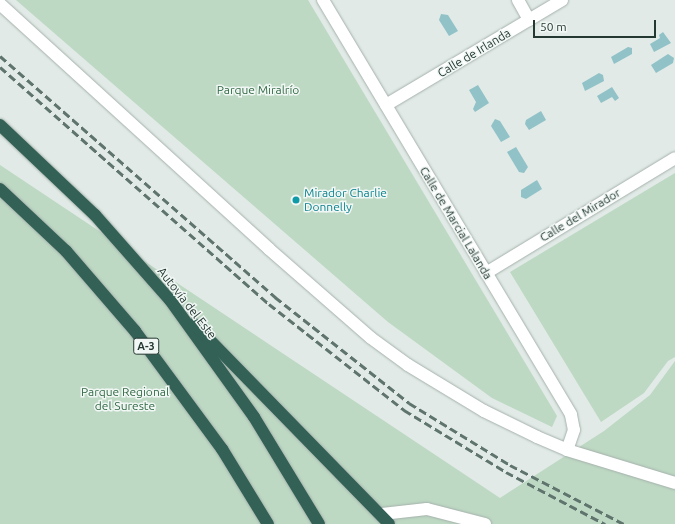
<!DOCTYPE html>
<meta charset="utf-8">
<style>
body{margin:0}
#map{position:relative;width:675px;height:524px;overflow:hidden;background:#e1eae6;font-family:Ubuntu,sans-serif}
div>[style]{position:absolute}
.green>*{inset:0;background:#bdd8c3}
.water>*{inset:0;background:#90c2c8}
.roads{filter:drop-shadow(0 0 1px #a5b1ac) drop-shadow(0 0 1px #a5b1ac)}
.minor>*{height:12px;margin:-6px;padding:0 6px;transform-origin:6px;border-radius:6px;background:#fff}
.highway>*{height:12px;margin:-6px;padding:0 6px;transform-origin:6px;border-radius:6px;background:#336156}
.rail>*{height:3px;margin-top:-1.5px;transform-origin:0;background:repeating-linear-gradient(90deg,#5e746d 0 8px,transparent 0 12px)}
.dots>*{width:11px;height:11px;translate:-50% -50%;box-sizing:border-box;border:2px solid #f1f7f4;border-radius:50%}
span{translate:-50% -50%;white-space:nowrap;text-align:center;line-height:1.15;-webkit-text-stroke:3px #f1f7f4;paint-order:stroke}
.shield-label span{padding:1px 3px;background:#f1f7f4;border:1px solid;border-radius:3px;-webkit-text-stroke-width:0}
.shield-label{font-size:11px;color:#243832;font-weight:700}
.street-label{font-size:12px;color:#243832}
.park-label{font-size:12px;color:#336a46}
.culture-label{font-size:12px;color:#0d838f}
.left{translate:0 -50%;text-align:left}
.scale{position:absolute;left:533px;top:20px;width:123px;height:18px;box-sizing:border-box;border:2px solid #243832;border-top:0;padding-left:5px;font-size:12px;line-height:14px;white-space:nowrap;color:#243832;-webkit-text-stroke:3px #f1f7f4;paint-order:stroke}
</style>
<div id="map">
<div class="green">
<i style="clip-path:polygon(16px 0,308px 0,557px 416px,552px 427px,492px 398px,388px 322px)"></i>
<i style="clip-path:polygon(0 165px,500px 498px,604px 431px,650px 395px,675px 361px,675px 524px,0 524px)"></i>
<i style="clip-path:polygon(675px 173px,675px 357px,668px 361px,644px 393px,601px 422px,510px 272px)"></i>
</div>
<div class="water">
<i style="clip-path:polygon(441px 14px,448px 15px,458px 31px,449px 36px,439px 20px)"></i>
<i style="clip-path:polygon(663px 32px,671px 43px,654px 52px,650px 44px,660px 38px,659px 35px)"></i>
<i style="clip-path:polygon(628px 47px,632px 48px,632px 54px,614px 64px,611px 57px)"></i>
<i style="clip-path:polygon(668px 54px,674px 58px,673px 63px,656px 73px,651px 65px)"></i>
<i style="clip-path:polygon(599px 73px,603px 75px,604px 81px,585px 91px,582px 83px)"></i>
<i style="clip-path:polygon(478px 85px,489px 103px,475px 112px,473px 109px,476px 102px,469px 90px)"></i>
<i style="clip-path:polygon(612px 87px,619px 98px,615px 101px,612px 97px,601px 103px,597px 96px)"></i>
<i style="clip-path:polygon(541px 111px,546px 120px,529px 130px,525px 124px,526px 120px)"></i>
<i style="clip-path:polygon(495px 119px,500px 121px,510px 137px,501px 142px,491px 126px)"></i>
<i style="clip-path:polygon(516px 147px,528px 167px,524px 173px,519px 172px,507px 152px)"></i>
<i style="clip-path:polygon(537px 180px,542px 189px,526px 199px,521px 197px,521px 190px)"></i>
</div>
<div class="roads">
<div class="minor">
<i style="left:323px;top:0;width:483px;rotate:59.1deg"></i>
<i style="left:571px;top:415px;width:15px;rotate:79deg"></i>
<i style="left:574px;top:430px;width:21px;rotate:109deg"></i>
<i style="left:518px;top:0;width:23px;rotate:61deg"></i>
<i style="left:0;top:4px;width:364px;rotate:42.3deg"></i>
<i style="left:269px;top:249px;width:135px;rotate:41.1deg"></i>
<i style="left:371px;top:338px;width:46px;rotate:36.1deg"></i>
<i style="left:408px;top:365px;width:89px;rotate:31.2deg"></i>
<i style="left:484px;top:411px;width:59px;rotate:26.1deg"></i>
<i style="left:537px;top:437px;width:33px;rotate:23deg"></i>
<i style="left:567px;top:450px;width:113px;rotate:17deg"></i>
<i style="left:386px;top:105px;width:205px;rotate:-30.8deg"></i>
<i style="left:486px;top:273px;width:221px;rotate:-31.3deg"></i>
<i style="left:382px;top:514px;width:45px;rotate:-6.3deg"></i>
<i style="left:427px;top:509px;width:60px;rotate:14.5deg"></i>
</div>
<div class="highway">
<i style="left:0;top:125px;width:131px;rotate:43.5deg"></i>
<i style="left:95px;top:215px;width:113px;rotate:48.6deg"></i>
<i style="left:170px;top:300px;width:144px;rotate:54.3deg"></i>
<i style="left:254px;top:417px;width:125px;rotate:58.7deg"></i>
<i style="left:0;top:189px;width:91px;rotate:43.2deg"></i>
<i style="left:66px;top:251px;width:106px;rotate:49.2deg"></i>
<i style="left:135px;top:331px;width:147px;rotate:53.6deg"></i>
<i style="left:222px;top:449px;width:88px;rotate:58.5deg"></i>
<i style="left:194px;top:324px;width:279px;rotate:45.7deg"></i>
</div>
</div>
<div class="rail">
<i style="left:0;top:56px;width:366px;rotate:41.2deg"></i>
<i style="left:275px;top:297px;width:171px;rotate:38.3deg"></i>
<i style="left:409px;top:403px;width:119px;rotate:31.5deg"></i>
<i style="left:510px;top:465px;width:128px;rotate:27.4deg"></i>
<i style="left:0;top:67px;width:359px;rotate:41.4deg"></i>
<i style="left:269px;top:304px;width:172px;rotate:38.1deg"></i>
<i style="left:404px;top:410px;width:119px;rotate:31.3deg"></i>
<i style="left:506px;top:472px;width:112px;rotate:27.7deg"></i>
</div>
<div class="dots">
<i style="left:296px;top:200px;background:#0f9aa8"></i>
</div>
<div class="shield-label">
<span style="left:146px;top:346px">A-3</span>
</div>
<div class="street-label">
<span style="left:474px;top:53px;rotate:-31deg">Calle de Irlanda</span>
<span style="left:580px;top:215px;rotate:-31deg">Calle del Mirador</span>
<span style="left:456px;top:223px;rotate:59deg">Calle de Marcial Lalanda</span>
<span style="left:187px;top:303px;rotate:52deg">Autovía del Este</span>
</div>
<div class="park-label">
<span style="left:258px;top:90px">Parque Miralrío</span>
<span style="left:125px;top:399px">Parque Regional<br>del Sureste</span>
</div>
<div class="culture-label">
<span class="left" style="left:304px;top:200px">Mirador Charlie<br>Donnelly</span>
</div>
<div class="scale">50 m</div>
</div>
